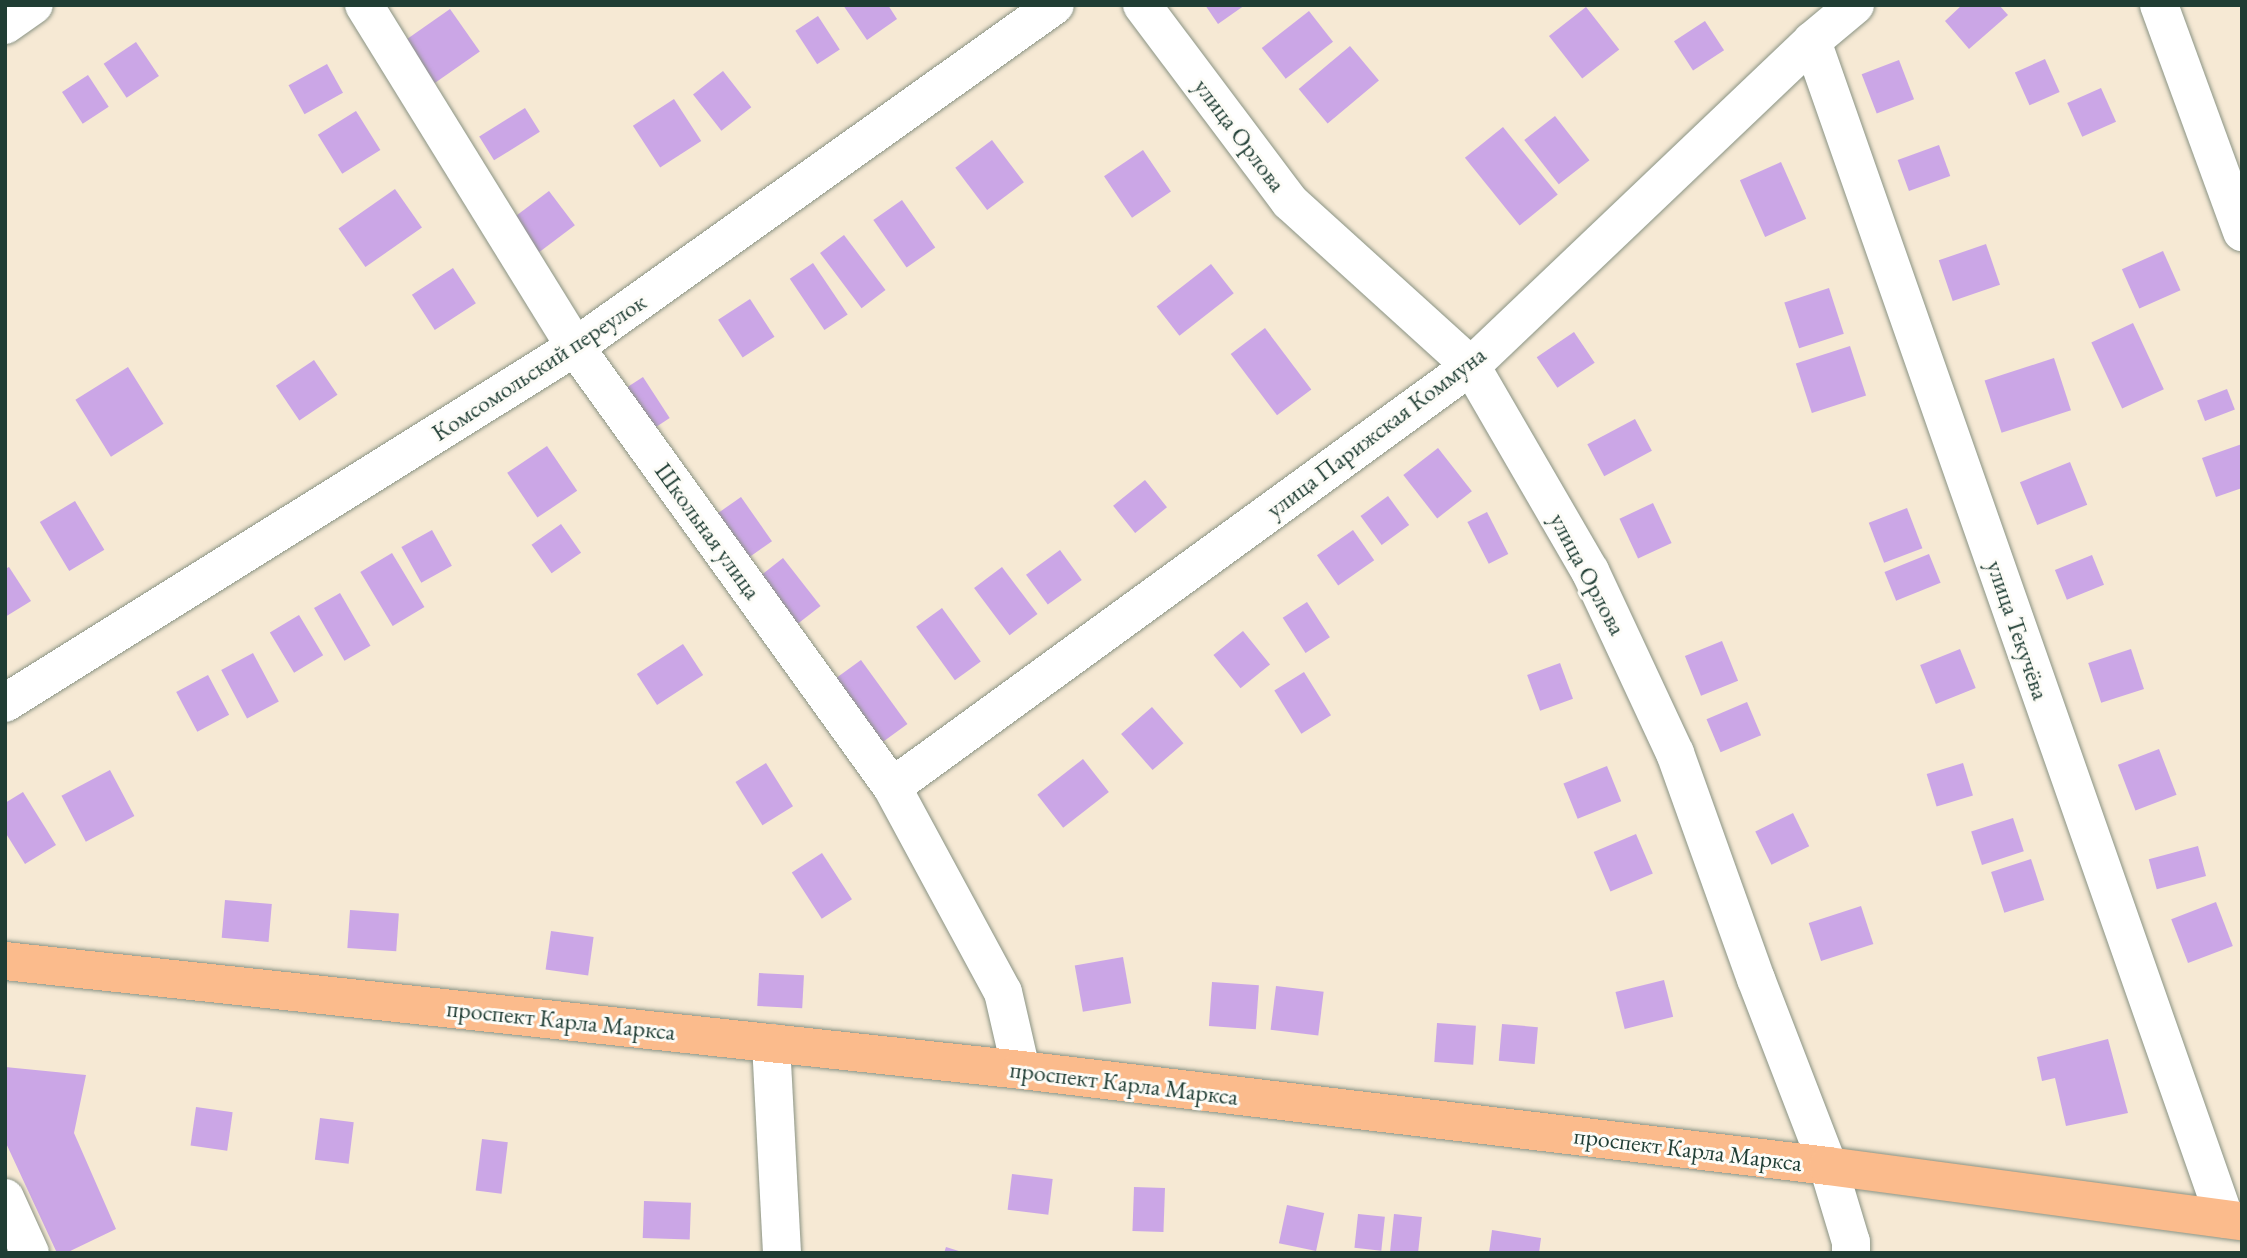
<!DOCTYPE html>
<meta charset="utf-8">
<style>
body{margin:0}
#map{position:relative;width:2247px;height:1258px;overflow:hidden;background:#f6e9d4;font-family:"EB Garamond",serif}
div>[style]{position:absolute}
.building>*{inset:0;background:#cba6e6;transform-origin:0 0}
.roads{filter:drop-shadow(0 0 2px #8a9384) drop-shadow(0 0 2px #8a9384)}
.minor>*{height:38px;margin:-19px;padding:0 19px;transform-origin:19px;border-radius:19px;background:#fff}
.major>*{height:38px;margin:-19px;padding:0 19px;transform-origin:19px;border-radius:19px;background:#fbbb8c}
span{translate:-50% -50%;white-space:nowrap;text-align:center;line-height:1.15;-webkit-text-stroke:6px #fdfcf7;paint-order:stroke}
.street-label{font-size:24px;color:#1f3d34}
.frame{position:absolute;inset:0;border:7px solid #1f3d34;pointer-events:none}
</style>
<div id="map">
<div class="building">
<i style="clip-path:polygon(843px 5px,888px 5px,897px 19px,867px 40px)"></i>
<i style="clip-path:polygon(1205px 5px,1245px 5px,1218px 24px)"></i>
<i style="clip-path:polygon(1962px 5px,1999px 5px,2008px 15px,1969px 49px,1945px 21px)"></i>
<i style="left:1586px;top:7px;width:54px;height:47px;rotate:52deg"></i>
<i style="left:450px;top:9px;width:52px;height:58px;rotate:55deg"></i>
<i style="left:1309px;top:11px;width:39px;height:60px;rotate:52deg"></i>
<i style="left:818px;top:16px;width:40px;height:27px;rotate:57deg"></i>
<i style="left:1705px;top:21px;width:35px;height:37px;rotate:57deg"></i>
<i style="left:136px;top:42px;width:41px;height:39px;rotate:56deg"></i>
<i style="left:1350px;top:46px;width:45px;height:67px;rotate:50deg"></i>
<i style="left:2045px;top:59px;width:36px;height:33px;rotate:66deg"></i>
<i style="left:1899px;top:60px;width:42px;height:40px;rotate:69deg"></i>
<i style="left:327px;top:64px;width:33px;height:44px;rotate:61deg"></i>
<i style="left:723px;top:71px;width:46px;height:38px;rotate:52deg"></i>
<i style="left:88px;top:75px;width:38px;height:31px;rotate:57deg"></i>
<i style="left:2101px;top:88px;width:37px;height:37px;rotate:66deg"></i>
<i style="left:674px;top:99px;width:50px;height:49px;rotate:57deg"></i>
<i style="left:525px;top:108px;width:28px;height:54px;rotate:58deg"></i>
<i style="left:356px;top:111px;width:46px;height:45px;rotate:58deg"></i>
<i style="left:1555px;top:116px;width:56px;height:39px;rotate:52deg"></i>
<i style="left:1503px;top:127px;width:87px;height:49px;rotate:51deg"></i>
<i style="left:992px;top:140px;width:53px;height:46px;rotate:53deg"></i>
<i style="left:1939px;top:145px;width:33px;height:44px;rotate:70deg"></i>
<i style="left:1143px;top:150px;width:50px;height:47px;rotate:56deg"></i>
<i style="left:1781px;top:162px;width:62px;height:45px;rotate:66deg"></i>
<i style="left:395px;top:189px;width:47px;height:69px;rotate:55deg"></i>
<i style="left:549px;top:191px;width:43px;height:49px;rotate:53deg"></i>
<i style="left:902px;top:200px;width:58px;height:35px;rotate:55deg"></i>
<i style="left:844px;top:235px;width:69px;height:30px;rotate:53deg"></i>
<i style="left:1986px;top:244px;width:43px;height:50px;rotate:71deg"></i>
<i style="left:2163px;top:251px;width:43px;height:45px;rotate:66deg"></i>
<i style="left:813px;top:263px;width:62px;height:28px;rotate:56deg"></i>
<i style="left:1211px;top:264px;width:37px;height:69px;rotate:52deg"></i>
<i style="left:453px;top:268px;width:42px;height:49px;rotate:57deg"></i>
<i style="left:1829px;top:288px;width:48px;height:47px;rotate:72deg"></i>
<i style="left:750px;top:299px;width:45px;height:38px;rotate:57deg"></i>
<i style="left:2133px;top:323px;width:73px;height:46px;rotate:65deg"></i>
<i style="left:1265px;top:328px;width:77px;height:43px;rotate:53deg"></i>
<i style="left:1574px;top:332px;width:37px;height:45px;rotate:56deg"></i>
<i style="left:1850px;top:346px;width:52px;height:57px;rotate:72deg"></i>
<i style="left:2054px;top:358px;width:55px;height:73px;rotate:72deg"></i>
<i style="left:314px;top:360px;width:42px;height:46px;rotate:56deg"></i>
<i style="left:128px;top:367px;width:67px;height:62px;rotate:58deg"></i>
<i style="left:643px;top:377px;width:49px;height:29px;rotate:57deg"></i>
<i style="left:2227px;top:389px;width:22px;height:32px;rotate:69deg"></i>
<i style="left:1635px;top:419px;width:36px;height:54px;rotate:62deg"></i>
<i style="clip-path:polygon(2242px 444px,2242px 488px,2216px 497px,2202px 458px)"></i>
<i style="left:547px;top:446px;width:54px;height:48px;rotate:56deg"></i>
<i style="left:1438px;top:448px;width:55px;height:44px;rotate:52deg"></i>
<i style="left:2070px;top:462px;width:46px;height:54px;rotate:68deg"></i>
<i style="left:1145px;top:480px;width:35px;height:41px;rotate:51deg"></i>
<i style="left:1388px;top:496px;width:36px;height:34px;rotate:54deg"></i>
<i style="left:741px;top:497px;width:54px;height:36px;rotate:55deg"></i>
<i style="left:75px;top:501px;width:57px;height:41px;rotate:59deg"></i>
<i style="left:1653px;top:503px;width:44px;height:37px;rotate:65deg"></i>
<i style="left:1907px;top:508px;width:43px;height:41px;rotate:69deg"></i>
<i style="left:1487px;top:512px;width:47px;height:22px;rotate:63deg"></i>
<i style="left:561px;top:524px;width:35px;height:36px;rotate:55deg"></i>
<i style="left:432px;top:530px;width:41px;height:35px;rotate:61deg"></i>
<i style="left:1353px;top:530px;width:37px;height:44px;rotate:55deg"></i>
<i style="left:1060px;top:550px;width:37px;height:42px;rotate:54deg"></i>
<i style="left:392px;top:553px;width:63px;height:37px;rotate:59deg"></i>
<i style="left:1929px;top:554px;width:31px;height:48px;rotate:68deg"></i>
<i style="left:2092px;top:555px;width:32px;height:40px;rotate:68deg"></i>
<i style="left:783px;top:558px;width:61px;height:35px;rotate:52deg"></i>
<i style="clip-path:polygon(9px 567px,31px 601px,5px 617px,5px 569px)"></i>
<i style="left:1002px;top:567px;width:59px;height:35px;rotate:53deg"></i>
<i style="left:340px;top:593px;width:61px;height:30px;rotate:60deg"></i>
<i style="left:1307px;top:602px;width:42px;height:29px;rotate:57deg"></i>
<i style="left:942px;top:608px;width:66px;height:32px;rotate:54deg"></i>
<i style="left:299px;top:615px;width:47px;height:34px;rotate:59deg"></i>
<i style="left:1243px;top:631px;width:43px;height:38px;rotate:51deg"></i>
<i style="left:1722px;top:641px;width:43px;height:40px;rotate:68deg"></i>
<i style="left:683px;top:644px;width:37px;height:55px;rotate:57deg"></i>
<i style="left:1960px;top:649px;width:42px;height:43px;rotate:68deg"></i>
<i style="left:2131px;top:649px;width:42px;height:45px;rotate:72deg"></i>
<i style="left:253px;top:653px;width:55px;height:36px;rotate:62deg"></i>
<i style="left:861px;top:660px;width:79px;height:34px;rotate:54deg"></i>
<i style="left:1560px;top:663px;width:38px;height:35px;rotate:70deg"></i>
<i style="left:1304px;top:672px;width:51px;height:35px;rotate:58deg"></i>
<i style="left:208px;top:675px;width:45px;height:36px;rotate:62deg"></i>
<i style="left:1747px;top:702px;width:36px;height:44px;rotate:67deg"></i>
<i style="left:1152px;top:707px;width:48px;height:41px;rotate:49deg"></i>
<i style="left:2159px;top:749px;width:49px;height:44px;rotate:69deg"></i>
<i style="left:1083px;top:759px;width:42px;height:58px;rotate:52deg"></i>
<i style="left:766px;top:763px;width:51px;height:36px;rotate:58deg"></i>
<i style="left:1963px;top:763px;width:34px;height:38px;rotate:73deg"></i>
<i style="left:1607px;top:766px;width:38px;height:47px;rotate:68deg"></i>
<i style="left:110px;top:770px;width:52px;height:55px;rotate:62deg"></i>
<i style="clip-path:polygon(23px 792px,56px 845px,25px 864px,5px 832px,5px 803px)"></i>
<i style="left:1793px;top:813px;width:37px;height:42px;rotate:64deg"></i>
<i style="left:2013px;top:818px;width:35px;height:44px;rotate:72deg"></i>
<i style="left:1636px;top:834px;width:43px;height:46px;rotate:67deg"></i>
<i style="left:2198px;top:846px;width:31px;height:51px;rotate:75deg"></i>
<i style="left:822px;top:853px;width:55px;height:36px;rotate:57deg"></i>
<i style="left:2031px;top:859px;width:43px;height:42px;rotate:72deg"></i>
<i style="left:225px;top:900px;width:47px;height:38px;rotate:5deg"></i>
<i style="left:2216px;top:902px;width:47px;height:48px;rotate:69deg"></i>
<i style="left:1861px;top:906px;width:40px;height:55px;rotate:72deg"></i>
<i style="left:350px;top:910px;width:49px;height:38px;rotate:4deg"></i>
<i style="left:551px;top:931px;width:43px;height:39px;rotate:8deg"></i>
<i style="left:1123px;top:957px;width:47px;height:49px;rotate:80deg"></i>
<i style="left:759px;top:973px;width:45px;height:33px;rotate:3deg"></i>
<i style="left:1664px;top:980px;width:38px;height:50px;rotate:76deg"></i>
<i style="left:1212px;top:982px;width:47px;height:44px;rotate:4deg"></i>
<i style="left:1276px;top:986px;width:48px;height:44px;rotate:7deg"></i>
<i style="left:1437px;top:1023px;width:39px;height:39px;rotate:4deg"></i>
<i style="left:1502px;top:1024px;width:36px;height:37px;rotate:5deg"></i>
<i style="clip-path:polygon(2108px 1039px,2128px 1113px,2066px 1126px,2055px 1078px,2042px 1081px,2037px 1057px)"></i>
<i style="clip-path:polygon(5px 1067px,86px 1075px,74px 1133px,116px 1229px,66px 1253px,57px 1253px,5px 1141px)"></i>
<i style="left:196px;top:1107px;width:37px;height:39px;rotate:8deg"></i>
<i style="left:320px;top:1118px;width:34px;height:42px;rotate:7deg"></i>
<i style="left:482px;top:1139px;width:26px;height:52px;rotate:7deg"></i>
<i style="left:1012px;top:1174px;width:41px;height:36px;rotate:7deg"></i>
<i style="left:1134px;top:1187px;width:31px;height:44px;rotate:2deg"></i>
<i style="left:644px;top:1201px;width:47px;height:37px;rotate:2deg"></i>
<i style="left:1287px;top:1205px;width:38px;height:39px;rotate:12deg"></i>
<i style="left:1358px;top:1214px;width:27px;height:34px;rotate:6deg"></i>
<i style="left:1394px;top:1214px;width:28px;height:39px;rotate:6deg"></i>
<i style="clip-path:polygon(1492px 1230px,1541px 1238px,1539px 1253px,1489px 1253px)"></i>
<i style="clip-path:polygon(946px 1247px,962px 1252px,962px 1253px,944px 1253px)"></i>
</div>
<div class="roads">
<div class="minor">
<i style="left:364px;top:5px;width:402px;rotate:58.3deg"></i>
<i style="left:575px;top:347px;width:542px;rotate:54.23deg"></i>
<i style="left:892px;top:787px;width:233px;rotate:61.6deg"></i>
<i style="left:1003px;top:992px;width:80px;rotate:77deg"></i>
<i style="left:1142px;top:5px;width:246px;rotate:53.1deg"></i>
<i style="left:1290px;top:202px;width:244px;rotate:42.2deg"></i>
<i style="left:1471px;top:366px;width:237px;rotate:59.9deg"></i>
<i style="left:1590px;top:571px;width:201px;rotate:65deg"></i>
<i style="left:1675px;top:753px;width:240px;rotate:70.3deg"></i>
<i style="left:1756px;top:979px;width:200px;rotate:68.9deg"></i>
<i style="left:1828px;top:1166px;width:79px;rotate:73.2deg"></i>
<i style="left:1851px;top:1242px;width:11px;rotate:90deg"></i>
<i style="left:2159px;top:5px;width:242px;rotate:69.9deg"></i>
<i style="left:5px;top:25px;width:35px;rotate:-35deg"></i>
<i style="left:1812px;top:41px;width:1248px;rotate:70.68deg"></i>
<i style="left:5px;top:703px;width:672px;rotate:-31.99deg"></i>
<i style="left:575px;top:347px;width:589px;rotate:-35.47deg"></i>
<i style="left:892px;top:787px;width:716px;rotate:-36.02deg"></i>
<i style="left:1471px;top:366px;width:471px;rotate:-43.6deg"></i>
<i style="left:1812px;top:41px;width:56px;rotate:-39.9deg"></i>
<i style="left:771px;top:1043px;width:210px;rotate:87deg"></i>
<i style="left:5px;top:1198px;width:60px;rotate:65.6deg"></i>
</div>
<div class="major">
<i style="left:5px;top:961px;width:1022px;rotate:6.12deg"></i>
<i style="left:1021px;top:1070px;width:813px;rotate:6.78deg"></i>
<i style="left:1828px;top:1166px;width:418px;rotate:7.6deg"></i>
</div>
</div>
<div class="street-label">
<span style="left:1240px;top:135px;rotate:53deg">улица Орлова</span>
<span style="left:539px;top:367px;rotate:-33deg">Комсомольский переулок</span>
<span style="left:1376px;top:432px;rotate:-37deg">улица Парижская Коммуна</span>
<span style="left:708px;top:531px;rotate:54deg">Школьная улица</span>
<span style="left:1588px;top:574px;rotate:62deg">улица Орлова</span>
<span style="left:2018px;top:630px;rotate:71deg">улица Текучёва</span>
<span style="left:561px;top:1020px;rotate:6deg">проспект Карла Маркса</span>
<span style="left:1124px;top:1083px;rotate:7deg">проспект Карла Маркса</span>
<span style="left:1688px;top:1149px;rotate:7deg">проспект Карла Маркса</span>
</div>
<div class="frame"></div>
</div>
